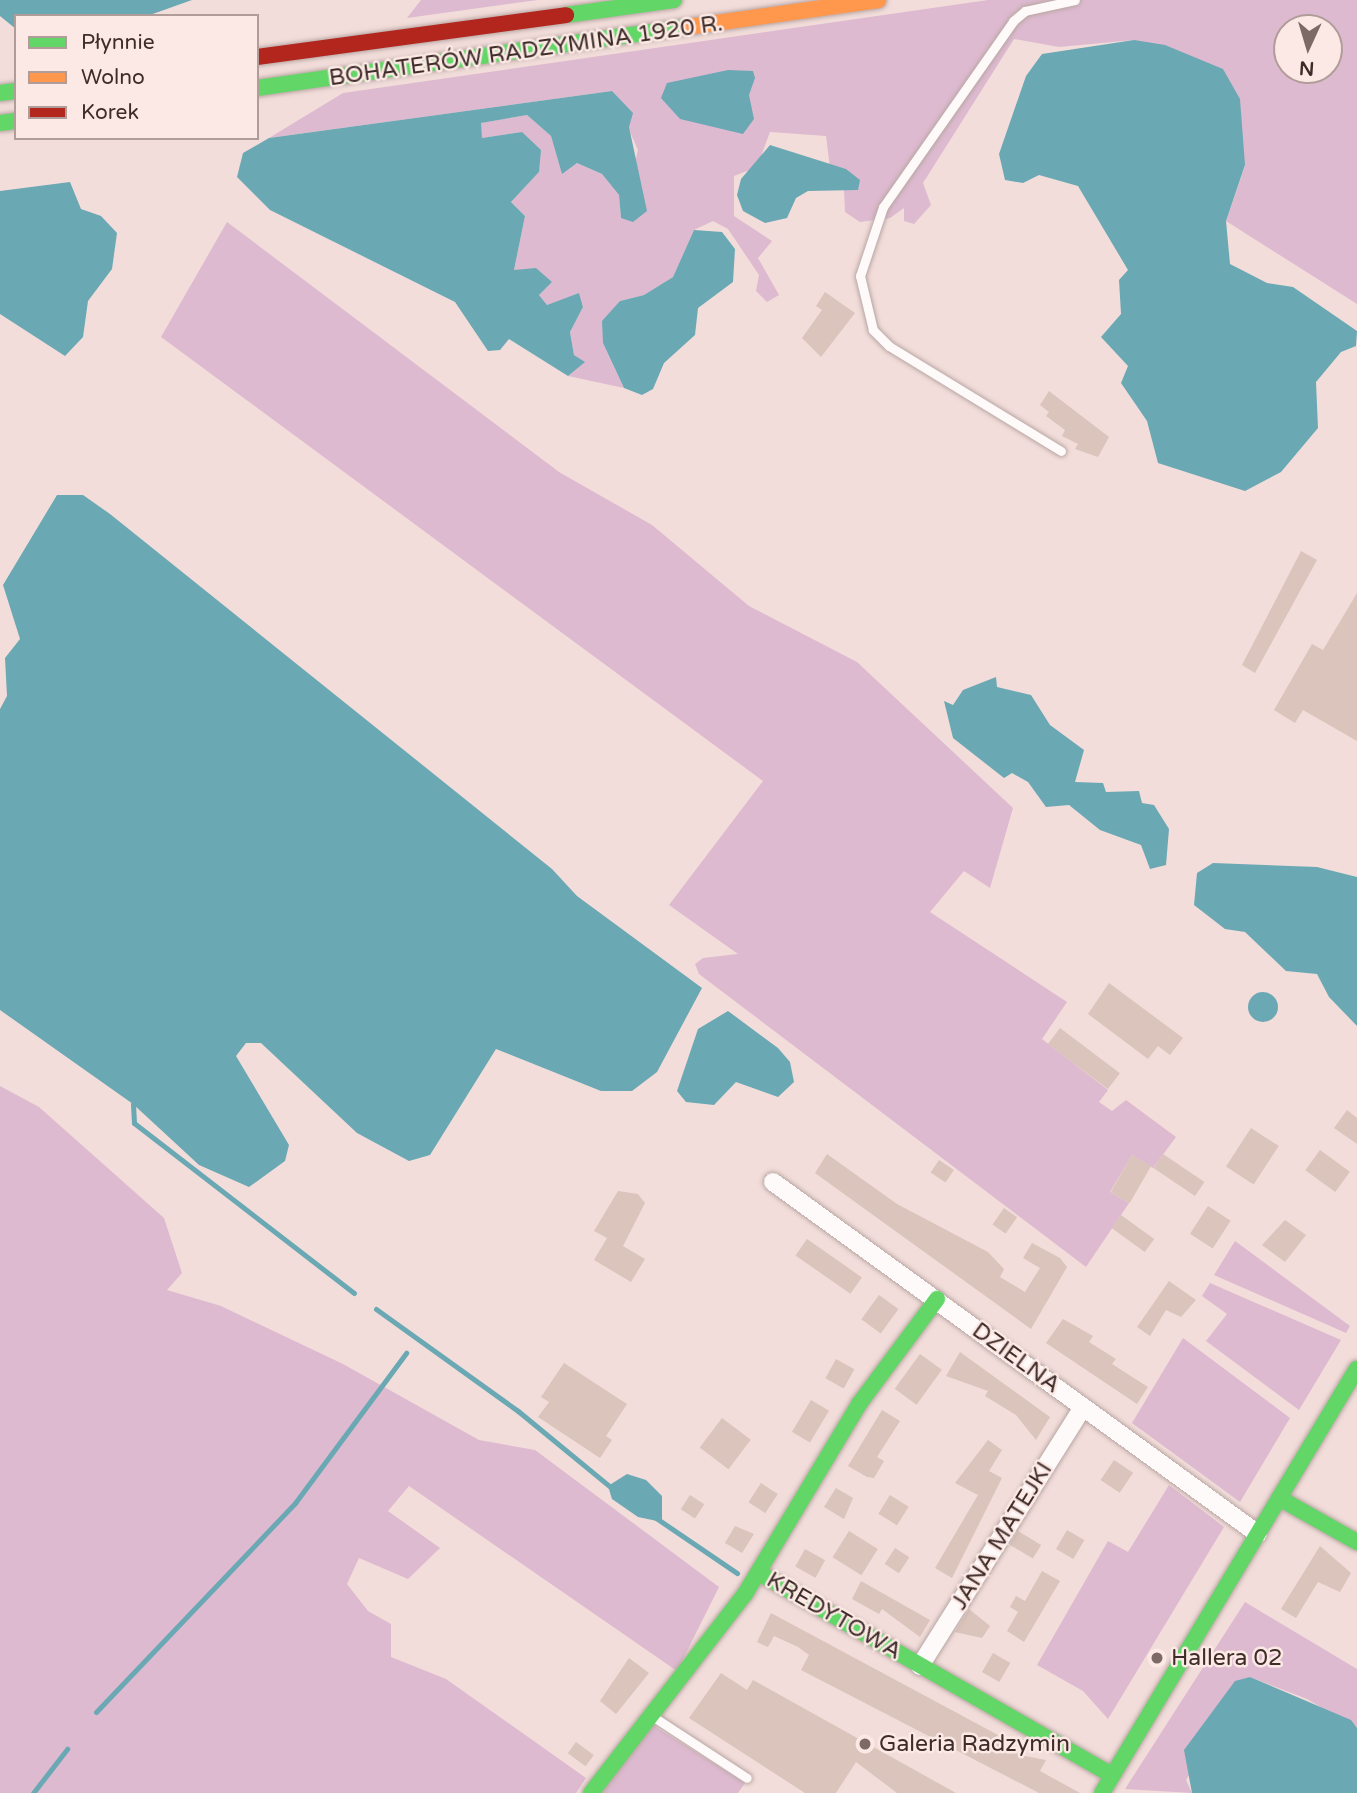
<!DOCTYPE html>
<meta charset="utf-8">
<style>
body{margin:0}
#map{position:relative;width:1357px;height:1793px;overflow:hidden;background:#f2ddda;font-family:"Varela Round",sans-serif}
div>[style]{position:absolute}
.green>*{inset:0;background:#debad0}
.water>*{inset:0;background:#6aa8b4}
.round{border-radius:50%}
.stream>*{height:5px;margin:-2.5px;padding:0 2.5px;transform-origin:2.5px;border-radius:2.5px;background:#6aa8b4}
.building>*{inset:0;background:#dac4bb;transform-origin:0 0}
.roads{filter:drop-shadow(0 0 2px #b8a6a3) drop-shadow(0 0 2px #b8a6a3)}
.lane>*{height:9px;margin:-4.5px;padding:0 4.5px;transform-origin:4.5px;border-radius:4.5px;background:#fdfaf9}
.street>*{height:18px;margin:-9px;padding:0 9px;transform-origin:9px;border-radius:9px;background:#fdfaf9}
.fast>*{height:16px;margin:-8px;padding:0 8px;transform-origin:8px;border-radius:8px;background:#63d668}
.slow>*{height:16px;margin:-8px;padding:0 8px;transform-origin:8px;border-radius:8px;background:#ff974d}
.jam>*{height:16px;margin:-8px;padding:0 8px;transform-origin:8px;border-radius:8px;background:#b3261e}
.dots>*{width:19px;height:19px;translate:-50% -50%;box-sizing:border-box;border:4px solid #fce9e5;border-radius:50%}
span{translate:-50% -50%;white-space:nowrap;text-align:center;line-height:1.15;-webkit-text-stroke:5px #fce9e5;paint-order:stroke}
.street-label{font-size:23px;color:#3e2c29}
.poi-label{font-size:23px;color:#3e2c29}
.left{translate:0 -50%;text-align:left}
.legend{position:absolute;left:14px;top:14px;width:245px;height:126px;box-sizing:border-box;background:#fce9e5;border:2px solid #b09d9a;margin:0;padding:9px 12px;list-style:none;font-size:21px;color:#3e2c29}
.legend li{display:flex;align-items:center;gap:14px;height:35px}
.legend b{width:35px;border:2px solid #b09d9a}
.north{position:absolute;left:1273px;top:14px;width:70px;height:70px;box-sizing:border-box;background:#fce9e5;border:2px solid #b09d9a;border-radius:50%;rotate:184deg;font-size:19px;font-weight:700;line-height:28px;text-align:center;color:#3e2c29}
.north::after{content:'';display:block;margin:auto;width:24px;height:32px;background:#7d6a67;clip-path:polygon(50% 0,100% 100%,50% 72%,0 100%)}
</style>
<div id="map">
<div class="green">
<i style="clip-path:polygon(421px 0,538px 0,407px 18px)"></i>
<i style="clip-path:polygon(evenodd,988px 0,1357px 0,1357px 304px,1226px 221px,1245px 166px,1134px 40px,1059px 47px,1014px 39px,923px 183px,931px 205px,914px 224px,904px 221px,904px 208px,890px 218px,860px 222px,845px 212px,844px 190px,858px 190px,846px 169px,830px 168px,826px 136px,770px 132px,757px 167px,734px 176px,734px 216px,772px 241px,758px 258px,779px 295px,767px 302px,756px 291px,759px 275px,728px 229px,713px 221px,694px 230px,673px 277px,644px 295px,620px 301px,603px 343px,624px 388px,568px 376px,584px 362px,574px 355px,570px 332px,583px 307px,579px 294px,547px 305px,539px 295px,552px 282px,514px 270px,525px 216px,511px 202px,539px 172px,522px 132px,482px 138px,480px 123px,527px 115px,551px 136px,562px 173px,577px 163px,602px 174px,619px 195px,621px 218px,638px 150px,612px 91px,269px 138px,343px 93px,988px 0,1287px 28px,1329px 28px,1329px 70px,1287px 70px,1287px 28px)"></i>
<i style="clip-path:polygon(227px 222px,559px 472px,652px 525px,749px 606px,857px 662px,1013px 808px,990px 888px,964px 871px,930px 912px,1067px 1002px,1042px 1039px,1108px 1090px,1099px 1102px,1112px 1111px,1126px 1100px,1176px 1137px,1153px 1168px,1132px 1155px,1110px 1192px,1129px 1203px,1086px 1267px,699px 974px,695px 964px,703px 958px,738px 954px,669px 905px,763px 781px,161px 337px)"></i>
<i style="clip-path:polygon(0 1086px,39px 1107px,164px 1218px,182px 1273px,167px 1290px,221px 1306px,343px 1364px,479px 1440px,535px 1450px,719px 1587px,677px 1671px,409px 1486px,388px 1511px,440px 1548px,408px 1579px,359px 1558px,347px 1584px,368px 1611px,391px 1624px,391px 1657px,446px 1679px,586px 1778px,576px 1793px,0 1793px)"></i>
<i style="clip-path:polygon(1235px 1241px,1350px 1326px,1346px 1333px,1214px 1275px)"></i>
<i style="clip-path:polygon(1210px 1283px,1341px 1340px,1299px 1410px,1206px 1341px,1227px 1314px,1202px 1296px)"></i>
<i style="clip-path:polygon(1183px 1338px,1290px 1418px,1240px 1502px,1132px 1423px)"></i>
<i style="clip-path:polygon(1169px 1485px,1224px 1527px,1108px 1719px,1083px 1691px,1037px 1665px,1108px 1541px,1128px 1552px)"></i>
<i style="clip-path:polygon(1245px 1602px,1357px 1669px,1357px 1728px,1307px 1699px,1250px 1677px,1186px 1780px,1192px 1793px,1125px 1789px)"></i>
<i style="clip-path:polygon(651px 1724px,745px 1783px,738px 1793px,599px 1793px)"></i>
</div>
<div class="water">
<i style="clip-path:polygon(0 0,192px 0,147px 16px,16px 16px,16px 29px,0 16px)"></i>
<i style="clip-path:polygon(1134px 40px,1165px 45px,1223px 69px,1240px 99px,1245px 165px,1226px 221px,1230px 264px,1267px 283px,1293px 287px,1357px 331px,1356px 346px,1341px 352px,1316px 382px,1318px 428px,1281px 472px,1245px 491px,1158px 463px,1147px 421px,1121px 383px,1128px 366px,1101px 337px,1121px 314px,1119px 280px,1128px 270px,1078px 186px,1039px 175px,1023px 183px,1005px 180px,999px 154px,1026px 76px,1042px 54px)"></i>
<i style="clip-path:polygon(728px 70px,753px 71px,755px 78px,749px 95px,754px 119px,743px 134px,680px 119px,661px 98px,667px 83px)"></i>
<i style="clip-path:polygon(612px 91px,633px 113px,629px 127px,647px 211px,633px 222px,621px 218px,619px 195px,602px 174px,577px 163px,562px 174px,551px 136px,527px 115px,481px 123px,482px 138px,522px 132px,541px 150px,539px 172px,511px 202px,525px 216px,514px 270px,536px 268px,552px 282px,539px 295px,547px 305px,579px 293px,583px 307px,570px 332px,574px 355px,585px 362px,568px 376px,509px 339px,500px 350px,488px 351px,455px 302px,270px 210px,237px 177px,243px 153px,269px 138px)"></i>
<i style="clip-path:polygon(770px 145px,846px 169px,860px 180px,858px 190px,808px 191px,796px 198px,787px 218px,765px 223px,743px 211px,737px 195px,741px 179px)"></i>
<i style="clip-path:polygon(70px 182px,81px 209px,101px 216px,117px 233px,112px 269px,88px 301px,83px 337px,65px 356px,0 314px,0 191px)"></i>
<i style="clip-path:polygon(694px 230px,722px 232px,735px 249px,733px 282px,698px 308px,695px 335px,664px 363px,653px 389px,642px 395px,624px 388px,603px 343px,602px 321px,620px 301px,644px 295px,673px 277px)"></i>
<i style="clip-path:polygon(57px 495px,83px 495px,110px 514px,552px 869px,577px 896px,702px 988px,657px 1072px,632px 1091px,601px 1091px,496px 1049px,430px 1155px,409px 1161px,357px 1133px,261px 1043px,246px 1043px,236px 1056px,289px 1145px,285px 1161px,249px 1187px,199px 1165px,133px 1104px,0 1010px,0 709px,7px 696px,5px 658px,20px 639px,3px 585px)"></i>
<i style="clip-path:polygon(996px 677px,997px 687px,1031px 695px,1050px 725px,1084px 750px,1075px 782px,1103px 783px,1106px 792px,1139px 791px,1142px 803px,1154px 805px,1169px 829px,1166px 865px,1150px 869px,1141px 845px,1100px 830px,1069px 805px,1046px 807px,1028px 782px,1012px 773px,1004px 778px,953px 738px,944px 701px,953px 705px,963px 690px)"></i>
<i style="clip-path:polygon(1213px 863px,1317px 867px,1357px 877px,1357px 1026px,1329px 997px,1317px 974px,1286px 971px,1245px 932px,1225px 929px,1194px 905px,1197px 873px)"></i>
<i class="round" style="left:1248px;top:992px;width:30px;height:30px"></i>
<i style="clip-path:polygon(728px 1011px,778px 1048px,790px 1062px,794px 1082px,778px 1097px,736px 1082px,714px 1105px,686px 1102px,677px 1091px,698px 1029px)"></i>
<i style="clip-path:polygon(627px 1474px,646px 1480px,662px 1496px,662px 1522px,638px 1517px,612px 1499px,608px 1486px)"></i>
<i style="clip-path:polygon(1250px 1677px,1351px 1720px,1357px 1728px,1357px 1793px,1192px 1793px,1184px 1750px,1235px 1681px)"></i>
</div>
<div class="stream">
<i style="left:133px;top:1104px;width:19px;rotate:87deg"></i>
<i style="left:134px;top:1123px;width:278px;rotate:37.7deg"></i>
<i style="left:376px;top:1309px;width:175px;rotate:35.7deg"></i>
<i style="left:518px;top:1411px;width:123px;rotate:39.4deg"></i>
<i style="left:656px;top:1518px;width:98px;rotate:34.2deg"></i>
<i style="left:96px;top:1712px;width:289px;rotate:-46.4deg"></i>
<i style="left:295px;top:1503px;width:187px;rotate:-53.5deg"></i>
<i style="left:33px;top:1793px;width:56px;rotate:-52.3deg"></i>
</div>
<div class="building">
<i style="clip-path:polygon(825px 292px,855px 313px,821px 357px,802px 338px,822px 310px,816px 306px)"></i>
<i style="clip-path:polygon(1049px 391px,1109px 437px,1098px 457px,1075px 449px,1078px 444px,1062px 436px,1065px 430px,1046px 416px,1049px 412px,1040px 405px)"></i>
<i style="clip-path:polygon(1301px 551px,1317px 560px,1255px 673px,1242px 665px)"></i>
<i style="clip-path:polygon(1357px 593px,1357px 741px,1303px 710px,1295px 723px,1274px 710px,1312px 644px,1323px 650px)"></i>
<i style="clip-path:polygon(1109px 983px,1183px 1038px,1170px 1055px,1158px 1046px,1148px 1059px,1088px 1014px)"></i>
<i style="left:1060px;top:1028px;width:75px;height:20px;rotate:37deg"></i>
<i style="clip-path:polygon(1347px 1110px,1357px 1118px,1357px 1144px,1334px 1128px)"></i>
<i style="left:1251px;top:1128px;width:33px;height:46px;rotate:33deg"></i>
<i style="left:1320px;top:1150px;width:37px;height:25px;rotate:36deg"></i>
<i style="clip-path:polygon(827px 1154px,897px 1204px,988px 1252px,1004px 1269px,1000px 1277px,1025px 1292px,1040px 1268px,1023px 1258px,1032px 1243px,1060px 1258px,1067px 1267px,1031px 1329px,815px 1173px)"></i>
<i style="left:1163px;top:1154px;width:50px;height:17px;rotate:34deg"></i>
<i style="left:1132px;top:1155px;width:22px;height:43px;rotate:30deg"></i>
<i style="left:939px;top:1160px;width:18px;height:15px;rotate:34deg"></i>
<i style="clip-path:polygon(618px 1191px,638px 1194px,645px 1203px,623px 1246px,645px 1259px,631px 1282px,594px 1260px,607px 1238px,594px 1231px)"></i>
<i style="left:1208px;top:1206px;width:27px;height:33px;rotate:33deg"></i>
<i style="left:1004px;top:1208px;width:16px;height:20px;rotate:35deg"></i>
<i style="left:1121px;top:1215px;width:41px;height:16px;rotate:36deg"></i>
<i style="clip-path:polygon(1285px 1220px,1306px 1235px,1285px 1262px,1262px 1245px)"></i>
<i style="left:807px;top:1239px;width:67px;height:20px;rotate:35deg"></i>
<i style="clip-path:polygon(1169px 1281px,1196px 1300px,1181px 1317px,1166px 1310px,1150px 1336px,1137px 1327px)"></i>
<i style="left:879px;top:1295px;width:24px;height:30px;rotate:36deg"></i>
<i style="clip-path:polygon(1063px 1319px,1093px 1336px,1089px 1342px,1116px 1359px,1112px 1364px,1148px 1387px,1137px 1404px,1046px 1343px)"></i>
<i style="clip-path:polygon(960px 1352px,1050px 1417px,1036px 1440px,1016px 1415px,985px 1396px,988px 1391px,946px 1376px)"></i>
<i style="left:920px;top:1354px;width:27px;height:43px;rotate:36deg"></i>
<i style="left:836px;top:1359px;width:21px;height:22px;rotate:29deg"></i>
<i style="clip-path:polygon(564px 1363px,627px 1404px,606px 1436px,612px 1440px,600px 1458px,538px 1417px,549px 1402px,541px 1397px)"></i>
<i style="left:811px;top:1400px;width:21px;height:37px;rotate:31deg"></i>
<i style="clip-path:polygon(882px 1410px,900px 1421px,877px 1457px,884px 1461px,874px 1478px,867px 1477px,848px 1466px)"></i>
<i style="left:722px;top:1418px;width:36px;height:37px;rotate:37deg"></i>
<i style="clip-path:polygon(988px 1440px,1002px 1450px,989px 1471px,1002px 1478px,952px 1578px,935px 1568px,978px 1495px,955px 1483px)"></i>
<i style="left:1114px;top:1460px;width:23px;height:24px;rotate:34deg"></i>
<i style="left:761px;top:1483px;width:20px;height:23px;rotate:33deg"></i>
<i style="clip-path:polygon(836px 1488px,853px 1498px,844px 1519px,824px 1507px)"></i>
<i style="left:690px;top:1495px;width:17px;height:17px;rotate:33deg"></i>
<i style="left:890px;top:1495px;width:22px;height:22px;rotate:32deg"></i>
<i style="clip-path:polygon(735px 1526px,754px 1534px,742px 1553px,725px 1543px)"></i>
<i style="left:1067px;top:1530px;width:20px;height:22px;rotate:30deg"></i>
<i style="left:849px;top:1531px;width:34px;height:31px;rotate:32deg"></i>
<i style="left:1018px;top:1531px;width:27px;height:16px;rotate:31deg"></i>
<i style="clip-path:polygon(1320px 1546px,1351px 1573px,1340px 1592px,1318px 1582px,1296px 1618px,1281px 1609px)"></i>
<i style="left:895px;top:1548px;width:17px;height:19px;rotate:33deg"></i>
<i style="left:805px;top:1549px;width:23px;height:20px;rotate:29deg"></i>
<i style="clip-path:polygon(1042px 1571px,1060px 1581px,1024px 1642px,1007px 1631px,1018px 1612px,1010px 1607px,1016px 1596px,1025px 1601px)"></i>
<i style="clip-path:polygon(861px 1581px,930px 1620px,920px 1637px,882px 1609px,879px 1614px,852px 1599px)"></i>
<i style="clip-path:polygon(969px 1609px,990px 1626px,982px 1638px,955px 1632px)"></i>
<i style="clip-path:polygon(771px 1613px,998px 1735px,995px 1741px,1020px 1755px,1046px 1760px,1040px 1771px,1080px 1793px,1039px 1793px,801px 1670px,809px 1655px,798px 1647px,774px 1636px,768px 1647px,757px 1642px)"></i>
<i style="left:993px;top:1653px;width:20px;height:22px;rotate:30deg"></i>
<i style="clip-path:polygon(629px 1658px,649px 1673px,616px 1714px,600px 1701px)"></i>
<i style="clip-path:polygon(721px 1673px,747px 1690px,753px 1680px,956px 1793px,897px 1793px,856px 1762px,836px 1793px,805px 1793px,689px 1718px)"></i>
<i style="left:576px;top:1742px;width:22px;height:14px;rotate:36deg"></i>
</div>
<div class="roads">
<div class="lane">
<i style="left:1061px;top:451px;width:202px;rotate:-148.6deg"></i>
<i style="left:889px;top:346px;width:23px;rotate:-135deg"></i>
<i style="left:873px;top:330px;width:56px;rotate:-103.5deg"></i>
<i style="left:860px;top:276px;width:73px;rotate:-71.6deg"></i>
<i style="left:883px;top:207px;width:227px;rotate:-55deg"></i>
<i style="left:1013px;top:21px;width:16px;rotate:-40deg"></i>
<i style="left:1025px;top:11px;width:51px;rotate:-12.4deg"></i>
<i style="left:652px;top:1716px;width:113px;rotate:33.1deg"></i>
</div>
<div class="street">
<i style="left:773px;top:1182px;width:599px;rotate:35.97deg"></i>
<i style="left:920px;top:1666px;width:306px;rotate:-57.8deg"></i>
</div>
<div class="fast">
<i style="left:566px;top:15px;width:109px;rotate:-7.9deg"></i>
<i style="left:257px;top:88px;width:434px;rotate:-8.1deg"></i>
<i style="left:0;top:93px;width:16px;rotate:-7deg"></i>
<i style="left:0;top:123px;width:16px;rotate:-7deg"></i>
<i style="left:1279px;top:1498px;width:90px;rotate:29.4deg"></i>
<i style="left:759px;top:1573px;width:407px;rotate:29.8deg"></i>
<i style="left:591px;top:1793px;width:252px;rotate:-52.3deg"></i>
<i style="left:745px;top:1594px;width:222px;rotate:-59deg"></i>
<i style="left:859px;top:1404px;width:131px;rotate:-53.4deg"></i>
<i style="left:1102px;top:1793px;width:495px;rotate:-59deg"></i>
</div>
<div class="slow">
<i style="left:687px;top:27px;width:193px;rotate:-8deg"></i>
</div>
<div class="jam">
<i style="left:257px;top:57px;width:312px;rotate:-7.7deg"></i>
</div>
</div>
<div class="dots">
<i style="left:1157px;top:1658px;background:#7d6a67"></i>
<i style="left:865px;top:1744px;background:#7d6a67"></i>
</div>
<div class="street-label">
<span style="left:526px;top:51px;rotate:-8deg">BOHATERÓW RADZYMINA 1920 R.</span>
<span style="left:1016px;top:1358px;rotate:36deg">DZIELNA</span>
<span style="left:1002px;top:1536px;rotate:-58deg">JANA MATEJKI</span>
<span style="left:834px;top:1616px;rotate:30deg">KREDYTOWA</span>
</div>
<div class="poi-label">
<span class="left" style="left:1171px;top:1658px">Hallera 02</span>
<span class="left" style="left:879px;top:1744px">Galeria Radzymin</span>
</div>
<ul class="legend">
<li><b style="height:9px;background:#63d668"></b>Płynnie</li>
<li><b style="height:9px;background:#ff974d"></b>Wolno</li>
<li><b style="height:9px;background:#b3261e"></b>Korek</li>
</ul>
<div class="north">N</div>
</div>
